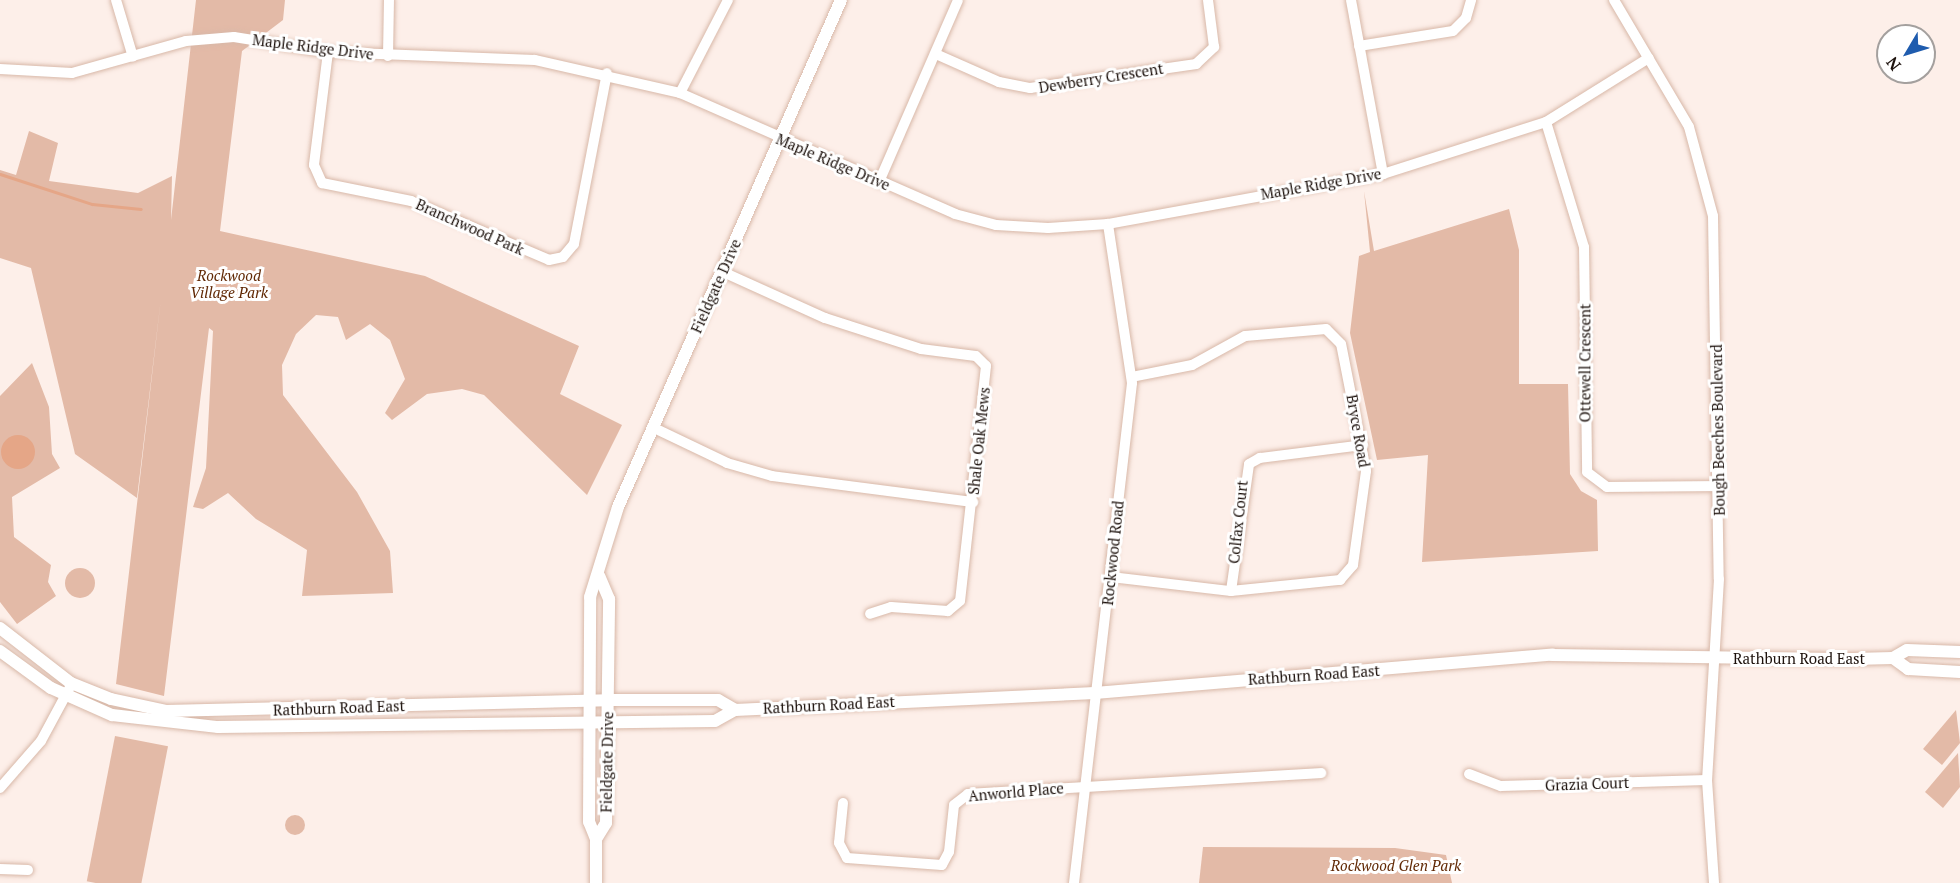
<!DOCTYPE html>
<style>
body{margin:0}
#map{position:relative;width:1960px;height:883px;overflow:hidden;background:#fdefe9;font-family:"PT Serif",serif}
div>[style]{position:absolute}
.green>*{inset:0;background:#e3baa7;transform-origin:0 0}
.round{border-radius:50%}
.water>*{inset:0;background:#e5a687}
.stream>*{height:3px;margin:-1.5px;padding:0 1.5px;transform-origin:1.5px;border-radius:1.5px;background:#e5a687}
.roads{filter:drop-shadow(0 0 2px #d8b8a8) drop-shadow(0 0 2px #d8b8a8)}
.minor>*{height:10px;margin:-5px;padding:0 5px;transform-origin:5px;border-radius:5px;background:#fff}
.tertiary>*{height:12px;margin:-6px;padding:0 6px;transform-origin:6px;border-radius:6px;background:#fff}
span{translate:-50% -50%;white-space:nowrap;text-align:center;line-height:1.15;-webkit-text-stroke:6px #fff;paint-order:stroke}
.street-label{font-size:15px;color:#1c110c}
.park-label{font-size:15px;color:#612905;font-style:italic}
.north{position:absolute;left:1876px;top:24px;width:60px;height:60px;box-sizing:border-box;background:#fff;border:2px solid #a4a09e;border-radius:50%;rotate:232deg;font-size:16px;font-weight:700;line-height:24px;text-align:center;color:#1c110c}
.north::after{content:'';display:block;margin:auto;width:21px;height:27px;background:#1f5cae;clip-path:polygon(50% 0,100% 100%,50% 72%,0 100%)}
</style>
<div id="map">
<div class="green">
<i style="clip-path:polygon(196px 0,285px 0,283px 20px,242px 51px,220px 231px,425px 276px,579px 346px,560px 394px,622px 425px,587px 495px,484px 395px,462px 389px,427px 394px,392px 420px,385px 413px,405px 379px,390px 340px,370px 324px,346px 340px,338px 317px,316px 315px,296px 334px,282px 365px,283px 395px,357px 492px,390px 551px,393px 593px,302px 596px,307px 550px,256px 519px,228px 493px,203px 509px,193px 507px,206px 468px,213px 331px,209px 328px,164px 696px,116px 684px,161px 298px,137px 498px,75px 454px,31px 268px,0 258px,0 170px,16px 175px,29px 131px,58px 143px,49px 181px,138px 193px,172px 176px,171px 220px)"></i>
<i style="clip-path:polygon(1364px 191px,1374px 251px,1509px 209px,1519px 250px,1519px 384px,1568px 384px,1570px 474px,1581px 491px,1597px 500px,1598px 551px,1422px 562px,1428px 455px,1377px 460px,1350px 333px,1359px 256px,1370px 252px)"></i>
<i style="clip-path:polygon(32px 363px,49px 407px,52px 454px,60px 468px,12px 497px,14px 537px,51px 565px,48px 582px,56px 596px,17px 624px,0 602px,0 396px)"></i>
<i class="round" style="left:65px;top:568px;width:30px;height:30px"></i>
<i style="clip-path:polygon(1956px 710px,1960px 743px,1942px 765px,1923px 749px)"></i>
<i style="left:115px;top:736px;width:54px;height:148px;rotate:11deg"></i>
<i style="clip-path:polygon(1958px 753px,1960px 787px,1943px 808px,1925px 792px)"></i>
<i class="round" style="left:285px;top:815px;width:20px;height:20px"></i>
<i style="clip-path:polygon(1203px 847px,1395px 848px,1446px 855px,1452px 883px,1199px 883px)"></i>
</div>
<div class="water">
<i class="round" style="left:1px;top:435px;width:34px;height:34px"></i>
</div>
<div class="stream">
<i style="left:0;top:174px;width:97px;rotate:18.1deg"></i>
<i style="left:92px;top:204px;width:49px;rotate:5.8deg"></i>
</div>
<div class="roads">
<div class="minor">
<i style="left:116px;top:0;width:59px;rotate:73.4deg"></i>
<i style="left:1351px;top:0;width:177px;rotate:79.6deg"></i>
<i style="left:1614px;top:0;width:147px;rotate:59.4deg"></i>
<i style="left:1689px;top:127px;width:92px;rotate:74.9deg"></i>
<i style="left:1713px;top:216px;width:363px;rotate:89.1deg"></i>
<i style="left:1719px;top:579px;width:201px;rotate:93.4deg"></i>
<i style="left:1707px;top:780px;width:103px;rotate:86.1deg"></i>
<i style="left:1359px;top:46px;width:95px;rotate:-9.1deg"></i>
<i style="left:1453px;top:31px;width:18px;rotate:-45deg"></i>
<i style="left:1466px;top:18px;width:19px;rotate:-74deg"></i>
<i style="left:328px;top:52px;width:114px;rotate:97.1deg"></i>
<i style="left:314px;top:165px;width:20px;rotate:66deg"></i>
<i style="left:322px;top:183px;width:91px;rotate:11.4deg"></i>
<i style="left:411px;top:201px;width:150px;rotate:23.1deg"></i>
<i style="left:549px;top:260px;width:14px;rotate:-12deg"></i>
<i style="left:563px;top:257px;width:17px;rotate:-50deg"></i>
<i style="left:574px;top:244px;width:174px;rotate:-79.1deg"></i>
<i style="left:938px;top:55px;width:67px;rotate:23.9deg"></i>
<i style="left:999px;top:82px;width:32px;rotate:11deg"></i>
<i style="left:1030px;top:88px;width:168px;rotate:-8.2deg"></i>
<i style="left:1196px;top:64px;width:25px;rotate:-43deg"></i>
<i style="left:1214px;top:47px;width:47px;rotate:-97.3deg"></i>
<i style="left:388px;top:56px;width:56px;rotate:-89deg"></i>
<i style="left:0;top:69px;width:72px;rotate:3.2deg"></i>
<i style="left:72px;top:73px;width:118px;rotate:-15.7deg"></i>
<i style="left:186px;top:41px;width:48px;rotate:-4.8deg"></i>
<i style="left:234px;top:37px;width:95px;rotate:9.1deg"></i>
<i style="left:328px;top:52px;width:207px;rotate:2.2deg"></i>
<i style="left:535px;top:60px;width:149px;rotate:12.8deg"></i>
<i style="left:680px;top:93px;width:300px;rotate:23.7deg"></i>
<i style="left:955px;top:214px;width:42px;rotate:15deg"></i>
<i style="left:996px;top:225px;width:52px;rotate:3.3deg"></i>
<i style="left:1048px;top:228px;width:60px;rotate:-3.8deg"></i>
<i style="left:1108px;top:224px;width:280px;rotate:-10.3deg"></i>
<i style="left:1383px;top:174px;width:171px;rotate:-17.7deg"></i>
<i style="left:1546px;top:122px;width:121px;rotate:-31.9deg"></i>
<i style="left:680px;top:93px;width:105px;rotate:-62.7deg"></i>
<i style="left:1546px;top:122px;width:131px;rotate:73.1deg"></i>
<i style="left:1584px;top:247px;width:225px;rotate:89.2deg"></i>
<i style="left:1587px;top:472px;width:25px;rotate:37deg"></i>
<i style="left:1607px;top:487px;width:112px;rotate:-0.5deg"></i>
<i style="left:879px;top:182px;width:198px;rotate:-66.5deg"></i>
<i style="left:723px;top:272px;width:112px;rotate:24.3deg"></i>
<i style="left:825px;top:318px;width:101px;rotate:17.9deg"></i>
<i style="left:921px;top:349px;width:55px;rotate:7.3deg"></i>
<i style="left:976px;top:356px;width:14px;rotate:45deg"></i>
<i style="left:986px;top:366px;width:236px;rotate:96.3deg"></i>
<i style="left:960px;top:601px;width:16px;rotate:140deg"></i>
<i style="left:948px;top:611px;width:57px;rotate:-176deg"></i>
<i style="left:891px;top:607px;width:22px;rotate:162deg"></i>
<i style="left:652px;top:427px;width:83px;rotate:25.6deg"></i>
<i style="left:727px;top:463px;width:47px;rotate:16.1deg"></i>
<i style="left:772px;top:476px;width:203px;rotate:7.4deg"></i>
<i style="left:1111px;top:577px;width:121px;rotate:6.7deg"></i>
<i style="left:1231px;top:591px;width:110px;rotate:-5.8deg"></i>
<i style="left:1340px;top:580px;width:20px;rotate:-49deg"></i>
<i style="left:1353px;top:565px;width:95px;rotate:-82.1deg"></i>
<i style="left:1366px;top:471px;width:129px;rotate:-101.1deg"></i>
<i style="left:1341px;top:344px;width:21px;rotate:-135deg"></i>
<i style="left:1326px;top:329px;width:81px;rotate:175.1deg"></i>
<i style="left:1245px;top:336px;width:60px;rotate:151.3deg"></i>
<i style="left:1192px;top:365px;width:61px;rotate:168.7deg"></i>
<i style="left:1231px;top:591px;width:128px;rotate:-81.9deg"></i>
<i style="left:1249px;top:464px;width:13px;rotate:-29deg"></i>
<i style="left:1260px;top:458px;width:104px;rotate:-7.2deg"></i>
<i style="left:1469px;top:774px;width:34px;rotate:21deg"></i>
<i style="left:1501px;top:786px;width:206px;rotate:-1.7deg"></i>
<i style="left:0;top:788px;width:62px;rotate:-48.9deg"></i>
<i style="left:41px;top:741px;width:59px;rotate:-61.7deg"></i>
<i style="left:843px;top:803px;width:40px;rotate:95.7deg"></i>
<i style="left:839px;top:843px;width:17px;rotate:62deg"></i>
<i style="left:847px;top:858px;width:95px;rotate:4.2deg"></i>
<i style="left:942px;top:865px;width:15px;rotate:-62deg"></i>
<i style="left:949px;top:852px;width:47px;rotate:-83.9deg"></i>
<i style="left:954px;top:805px;width:18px;rotate:-38deg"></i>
<i style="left:968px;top:794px;width:354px;rotate:-3.4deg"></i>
<i style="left:0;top:869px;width:28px;rotate:2deg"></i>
<i style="left:1074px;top:883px;width:503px;rotate:-83.38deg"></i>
<i style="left:1132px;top:383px;width:161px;rotate:-98.6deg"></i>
</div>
<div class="tertiary">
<i style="left:0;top:628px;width:90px;rotate:37.8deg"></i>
<i style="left:71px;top:683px;width:43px;rotate:21.8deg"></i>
<i style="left:111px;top:699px;width:56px;rotate:12.3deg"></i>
<i style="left:166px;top:711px;width:442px;rotate:-1.4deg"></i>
<i style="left:608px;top:700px;width:110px"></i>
<i style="left:718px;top:700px;width:20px;rotate:30deg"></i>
<i style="left:0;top:651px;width:63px;rotate:36deg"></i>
<i style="left:51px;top:688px;width:67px;rotate:23.9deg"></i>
<i style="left:112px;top:715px;width:107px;rotate:6.5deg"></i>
<i style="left:218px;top:727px;width:497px;rotate:-0.7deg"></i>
<i style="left:715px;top:721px;width:23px;rotate:-29deg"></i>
<i style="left:735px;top:710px;width:360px;rotate:-2.7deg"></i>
<i style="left:1095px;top:693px;width:459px;rotate:-4.8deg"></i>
<i style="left:1552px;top:655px;width:301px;rotate:0.8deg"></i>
<i style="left:1853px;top:659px;width:40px;rotate:-1.4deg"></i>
<i style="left:1893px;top:658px;width:16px;rotate:-30deg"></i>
<i style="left:1907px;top:650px;width:53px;rotate:2.2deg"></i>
<i style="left:1893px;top:658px;width:19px;rotate:36deg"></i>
<i style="left:1908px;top:669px;width:52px;rotate:3.3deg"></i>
<i style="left:596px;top:839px;width:19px;rotate:-58deg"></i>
<i style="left:606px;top:823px;width:224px;rotate:-89.2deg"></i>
<i style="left:609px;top:599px;width:25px;rotate:-113deg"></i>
<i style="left:596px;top:883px;width:44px;rotate:-90deg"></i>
<i style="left:596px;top:839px;width:18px;rotate:-112deg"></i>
<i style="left:589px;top:822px;width:225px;rotate:-89.7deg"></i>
<i style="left:590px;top:597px;width:94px;rotate:-72.7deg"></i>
<i style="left:618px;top:507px;width:554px;rotate:-66.26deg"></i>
</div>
</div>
<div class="street-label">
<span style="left:313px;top:47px;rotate:7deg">Maple Ridge Drive</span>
<span style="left:1101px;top:78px;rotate:-9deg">Dewberry Crescent</span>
<span style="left:833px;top:162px;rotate:23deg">Maple Ridge Drive</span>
<span style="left:1321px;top:184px;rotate:-10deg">Maple Ridge Drive</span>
<span style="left:470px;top:227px;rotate:24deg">Branchwood Park</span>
<span style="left:716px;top:286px;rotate:-66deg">Fieldgate Drive</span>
<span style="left:1585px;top:363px;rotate:-90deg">Ottewell Crescent</span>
<span style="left:1718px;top:430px;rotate:-91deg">Bough Beeches Boulevard</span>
<span style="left:1358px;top:431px;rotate:80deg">Bryce Road</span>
<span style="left:979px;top:441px;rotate:-84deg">Shale Oak Mews</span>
<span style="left:1238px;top:522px;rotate:-84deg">Colfax Court</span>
<span style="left:1113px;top:553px;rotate:-84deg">Rockwood Road</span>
<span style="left:1799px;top:659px">Rathburn Road East</span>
<span style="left:1314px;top:675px;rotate:-4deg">Rathburn Road East</span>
<span style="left:829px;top:705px;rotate:-3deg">Rathburn Road East</span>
<span style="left:339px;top:708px;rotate:-2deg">Rathburn Road East</span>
<span style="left:607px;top:762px;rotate:-89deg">Fieldgate Drive</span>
<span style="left:1587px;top:784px;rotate:-2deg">Grazia Court</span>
<span style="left:1016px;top:792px;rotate:-5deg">Anworld Place</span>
</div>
<div class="park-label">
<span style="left:229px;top:284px">Rockwood<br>Village Park</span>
<span style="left:1396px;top:866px">Rockwood Glen Park</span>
</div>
<div class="north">N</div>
</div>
